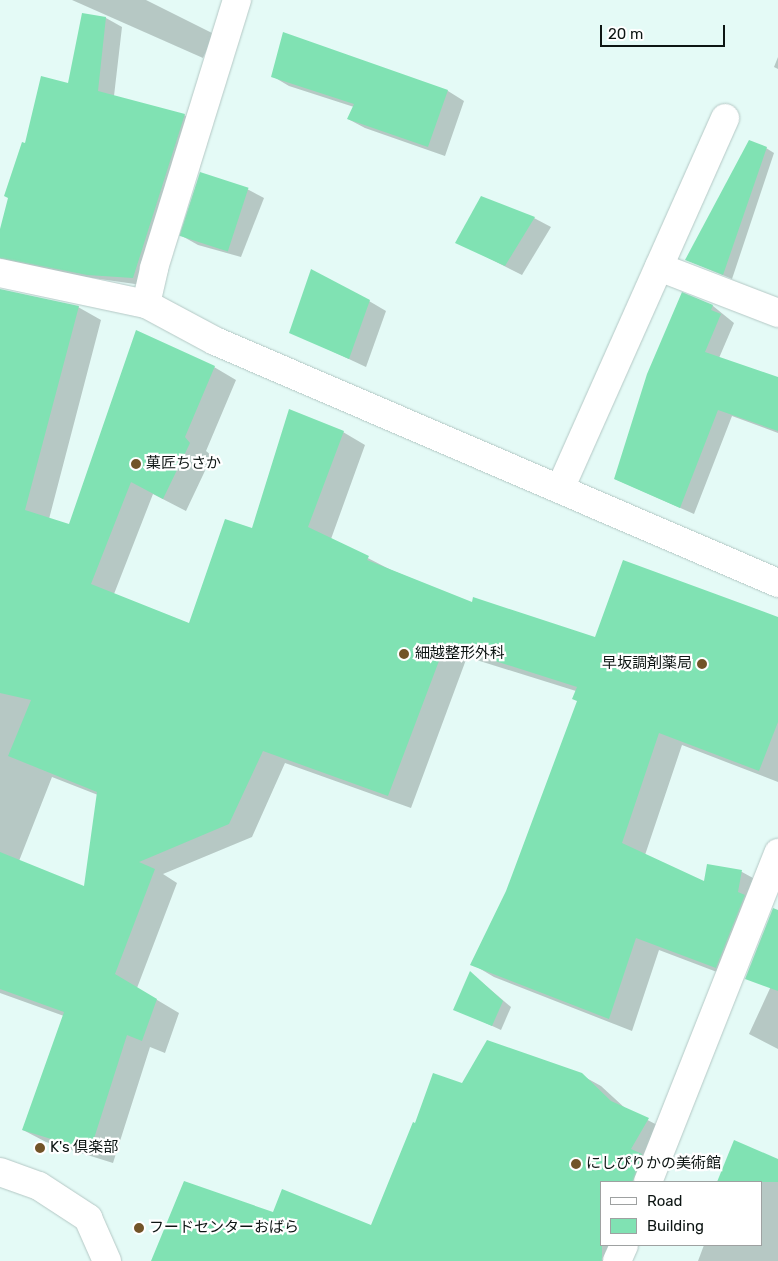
<!DOCTYPE html>
<meta charset="utf-8">
<style>
body{margin:0}
#map{position:relative;width:778px;height:1261px;overflow:hidden;background:#e4faf6;font-family:Rubik,"Noto Sans JP",sans-serif}
div>[style]{position:absolute}
.shadow>*{inset:0;background:#0003}
.building>*{inset:0;background:#80e2b3;transform-origin:0 0}
.roads{filter:drop-shadow(0 0 1px #b4c8c5) drop-shadow(0 0 1px #b4c8c5)}
.street>*{height:28px;margin:-14px;padding:0 14px;transform-origin:14px;border-radius:14px;background:#fff}
.secondary>*{height:28px;margin:-14px;padding:0 14px;transform-origin:14px;border-radius:14px;background:#fff}
.dots>*{width:14px;height:14px;translate:-50% -50%;box-sizing:border-box;border:2px solid #fff;border-radius:50%}
span{translate:-50% -50%;white-space:nowrap;text-align:center;line-height:1.15;-webkit-text-stroke:4.5px #fff;paint-order:stroke}
.poi-label{font-size:15px;color:#0d1513}
.left{translate:0 -50%;text-align:left}
.right{translate:-100% -50%;text-align:right}
.legend{position:absolute;left:600px;top:1181px;width:162px;height:65px;box-sizing:border-box;background:#fff;border:1px solid #9ea1a1;margin:0;padding:6px 9px;list-style:none;font-size:15px;color:#0d1513}
.legend li{display:flex;align-items:center;gap:10px;height:25px}
.legend b{width:25px;border:1px solid #9ea1a1}
.scale{position:absolute;left:600px;top:25px;width:125px;height:22px;box-sizing:border-box;border:2px solid #0d1513;border-top:0;padding-left:6px;font-size:15px;line-height:18px;white-space:nowrap;color:#0d1513;-webkit-text-stroke:4px #fff;paint-order:stroke}
</style>
<div id="map">
<div class="shadow">
<i style="clip-path:polygon(72px 0,146px 0,214px 34px,203px 58px)"></i>
<i style="clip-path:polygon(83px 14px,106px 18px,122px 27px,114px 96px,184px 115px,200px 124px,149px 286px,15px 267px,0 258px,0 234px,26px 144px,69px 84px)"></i>
<i style="clip-path:polygon(284px 34px,448px 91px,464px 101px,445px 156px,365px 128px,348px 119px,354px 107px,289px 86px,272px 76px)"></i>
<i style="clip-path:polygon(778px 57px,778px 69px,774px 67px)"></i>
<i style="clip-path:polygon(766px 148px,774px 153px,732px 279px,687px 260px)"></i>
<i style="clip-path:polygon(247px 189px,264px 198px,241px 257px,198px 245px,182px 236px)"></i>
<i style="clip-path:polygon(534px 218px,551px 227px,522px 275px,457px 242px)"></i>
<i style="clip-path:polygon(evenodd,0 290px,78px 307px,101px 320px,49px 519px,70px 525px,214px 367px,236px 380px,206px 451px,212px 456px,186px 511px,153px 494px,114px 594px,190px 624px,253px 529px,343px 432px,365px 445px,331px 539px,391px 570px,473px 604px,596px 639px,778px 619px,778px 782px,682px 745px,645px 855px,705px 883px,708px 865px,742px 872px,764px 884px,738px 980px,659px 950px,632px 1031px,494px 977px,472px 964px,507px 891px,578px 701px,576px 691px,467px 657px,411px 808px,285px 763px,252px 837px,163px 874px,177px 883px,137px 988px,179px 1013px,165px 1053px,150px 1047px,113px 1163px,46px 1142px,23px 1130px,64px 1016px,0 993px,0 290px,52px 777px,98px 795px,85px 888px,19px 861px,52px 777px)"></i>
<i style="clip-path:polygon(682px 294px,713px 306px,734px 323px,719px 358px,778px 378px,778px 433px,732px 416px,694px 514px,615px 479px)"></i>
<i style="clip-path:polygon(369px 301px,386px 311px,366px 367px,291px 332px)"></i>
<i style="clip-path:polygon(778px 971px,778px 1049px,749px 1034px)"></i>
<i style="clip-path:polygon(471px 973px,511px 1007px,501px 1030px,455px 1009px)"></i>
<i style="clip-path:polygon(581px 1075px,601px 1086px,626px 1109px,667px 1130px,657px 1182px,602px 1182px,602px 1245px,634px 1245px,625px 1261px,154px 1261px,274px 1213px,372px 1227px,416px 1125px,462px 1085px)"></i>
<i style="clip-path:polygon(778px 1160px,778px 1261px,698px 1261px,704px 1245px,762px 1245px,762px 1182px,719px 1182px)"></i>
</div>
<div class="building">
<i style="clip-path:polygon(82px 13px,106px 17px,98px 91px,185px 114px,133px 278px,87px 275px,0 258px,0 229px,8px 198px,4px 196px,22px 142px,25px 143px,41px 76px,68px 83px)"></i>
<i style="clip-path:polygon(283px 32px,448px 90px,428px 147px,347px 119px,354px 104px,271px 77px)"></i>
<i style="clip-path:polygon(749px 140px,767px 147px,723px 275px,685px 260px)"></i>
<i style="left:200px;top:172px;width:51px;height:67px;rotate:18deg"></i>
<i style="clip-path:polygon(481px 196px,535px 217px,505px 266px,455px 243px)"></i>
<i style="clip-path:polygon(311px 269px,370px 300px,349px 359px,289px 333px)"></i>
<i style="clip-path:polygon(0 289px,79px 306px,25px 510px,69px 524px,136px 330px,215px 366px,185px 437px,190px 443px,163px 499px,131px 482px,91px 584px,189px 623px,225px 519px,252px 528px,289px 409px,344px 431px,308px 527px,369px 556px,367px 560px,472px 602px,473px 597px,595px 637px,623px 560px,778px 617px,778px 722px,759px 771px,659px 733px,622px 843px,704px 881px,707px 864px,742px 870px,738px 892px,745px 895px,716px 968px,636px 938px,609px 1019px,470px 965px,506px 891px,577px 701px,572px 699px,577px 687px,445px 645px,388px 796px,263px 751px,229px 824px,139px 862px,155px 869px,115px 974px,157px 999px,142px 1041px,127px 1035px,90px 1151px,22px 1130px,64px 1012px,0 989px,0 852px,84px 886px,97px 792px,8px 756px,31px 700px,0 693px)"></i>
<i style="clip-path:polygon(682px 292px,713px 305px,711px 310px,721px 314px,705px 352px,778px 377px,778px 431px,718px 410px,680px 508px,614px 479px,647px 374px)"></i>
<i style="clip-path:polygon(773px 908px,778px 910px,778px 991px,745px 979px)"></i>
<i style="clip-path:polygon(470px 971px,503px 1001px,492px 1026px,453px 1010px)"></i>
<i style="clip-path:polygon(487px 1040px,582px 1073px,611px 1101px,649px 1118px,631px 1149px,642px 1154px,633px 1182px,602px 1182px,602px 1261px,151px 1261px,184px 1181px,273px 1212px,282px 1189px,371px 1225px,413px 1122px,415px 1123px,433px 1073px,462px 1083px)"></i>
<i style="clip-path:polygon(734px 1140px,778px 1159px,778px 1182px,717px 1182px)"></i>
</div>
<div class="roads">
<div class="street">
<i style="left:659px;top:267px;width:128px;rotate:21.1deg"></i>
<i style="left:0;top:273px;width:149px;rotate:12deg"></i>
<i style="left:146px;top:304px;width:78px;rotate:28.2deg"></i>
<i style="left:215px;top:341px;width:613px;rotate:23.26deg"></i>
<i style="left:146px;top:304px;width:37px;rotate:-77deg"></i>
<i style="left:154px;top:268px;width:281px;rotate:-72.8deg"></i>
<i style="left:560px;top:489px;width:406px;rotate:-66deg"></i>
<i style="left:648px;top:1182px;width:354px;rotate:-68.4deg"></i>
<i style="left:617px;top:1261px;width:17px;rotate:-66deg"></i>
</div>
<div class="secondary">
<i style="left:0;top:1172px;width:41px;rotate:19.7deg"></i>
<i style="left:39px;top:1186px;width:59px;rotate:33.1deg"></i>
<i style="left:88px;top:1218px;width:47px;rotate:66.2deg"></i>
</div>
</div>
<div class="dots">
<i style="left:136px;top:464px;background:#725428"></i>
<i style="left:404px;top:654px;background:#725428"></i>
<i style="left:702px;top:664px;background:#725428"></i>
<i style="left:40px;top:1148px;background:#725428"></i>
<i style="left:576px;top:1164px;background:#725428"></i>
<i style="left:139px;top:1228px;background:#725428"></i>
</div>
<div class="poi-label">
<span class="left" style="left:146px;top:464px">菓匠ちさか</span>
<span class="left" style="left:415px;top:654px">細越整形外科</span>
<span class="right" style="left:692px;top:664px">早坂調剤薬局</span>
<span class="left" style="left:50px;top:1148px">K's 倶楽部</span>
<span class="left" style="left:586px;top:1164px">にしぴりかの美術館</span>
<span class="left" style="left:149px;top:1228px">フードセンターおばら</span>
</div>
<ul class="legend">
<li><b style="height:6px;background:#fff"></b>Road</li>
<li><b style="height:14px;background:#80e2b3"></b>Building</li>
</ul>
<div class="scale">20 m</div>
</div>
